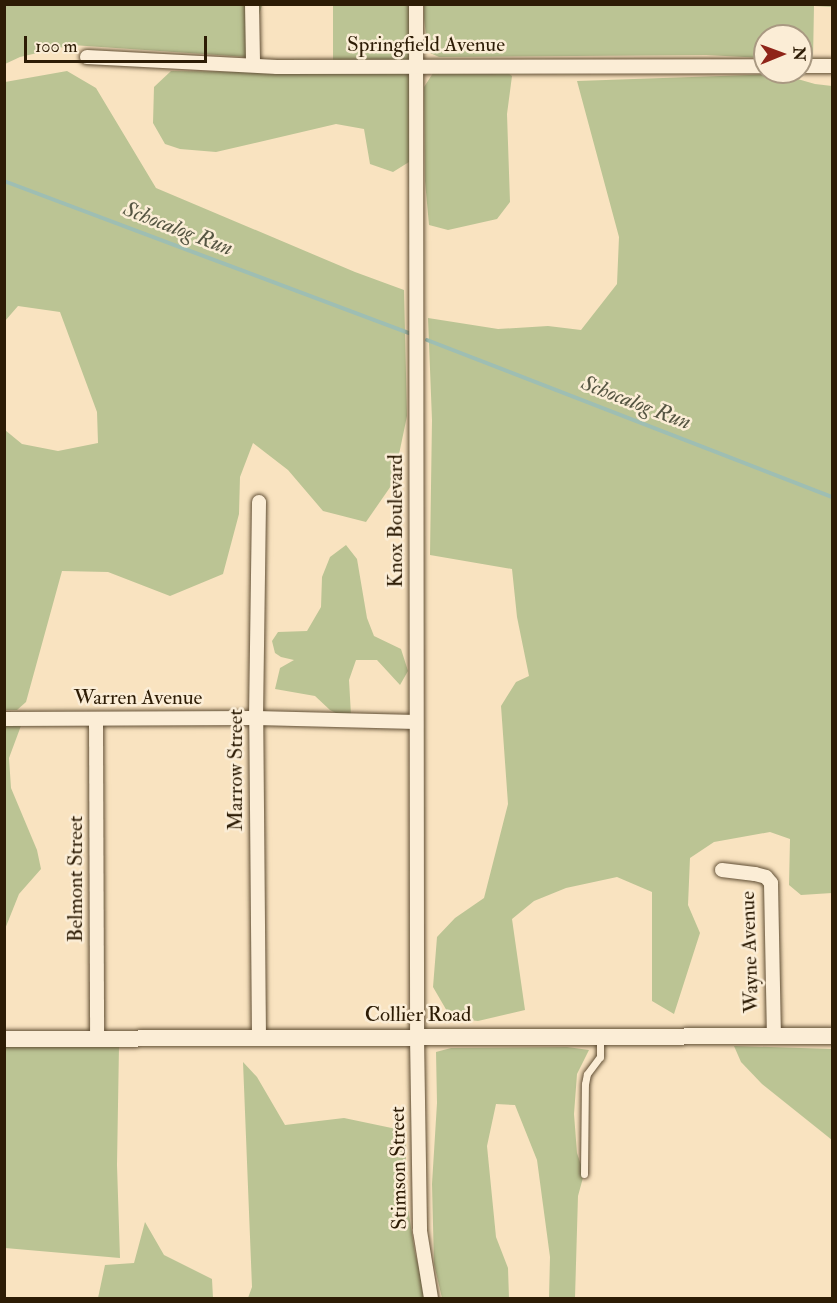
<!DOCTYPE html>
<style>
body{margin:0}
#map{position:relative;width:837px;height:1303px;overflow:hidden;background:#f9e3c0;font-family:"IM FELL Double Pica",serif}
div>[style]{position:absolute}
.green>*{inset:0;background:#bbc494;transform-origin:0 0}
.stream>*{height:4px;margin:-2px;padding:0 2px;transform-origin:2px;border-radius:2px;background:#9ebeb3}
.roads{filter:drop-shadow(0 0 2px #604e34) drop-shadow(0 0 2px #604e34)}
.service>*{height:7px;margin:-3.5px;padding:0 3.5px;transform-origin:3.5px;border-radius:3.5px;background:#fbedd6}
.minor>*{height:14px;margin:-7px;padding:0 7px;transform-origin:7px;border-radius:7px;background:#fbedd6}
.tertiary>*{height:16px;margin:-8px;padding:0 8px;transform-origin:8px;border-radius:8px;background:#fbedd6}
span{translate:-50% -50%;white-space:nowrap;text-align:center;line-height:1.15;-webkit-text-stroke:5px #fbedd6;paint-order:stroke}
.street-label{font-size:21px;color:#2d1c05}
.water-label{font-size:22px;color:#555542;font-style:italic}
.frame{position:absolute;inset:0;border:6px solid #2d1c05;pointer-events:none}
.north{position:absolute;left:753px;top:24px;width:60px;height:60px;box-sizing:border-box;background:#fbedd6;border:2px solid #a99982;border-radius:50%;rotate:89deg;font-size:16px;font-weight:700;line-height:24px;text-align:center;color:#2d1c05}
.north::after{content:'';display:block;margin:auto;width:21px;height:27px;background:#8f2418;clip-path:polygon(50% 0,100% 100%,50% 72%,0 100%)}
.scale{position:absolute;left:24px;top:36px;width:183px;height:27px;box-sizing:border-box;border:3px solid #2d1c05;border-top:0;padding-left:8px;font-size:18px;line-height:21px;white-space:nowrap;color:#2d1c05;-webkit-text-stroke:4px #fbedd6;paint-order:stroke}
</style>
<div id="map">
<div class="green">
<i style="clip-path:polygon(832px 4px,832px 7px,814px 6px,813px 60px,801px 59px,801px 36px,765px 36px,765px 58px,706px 55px,439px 57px,428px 52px,424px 18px,424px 5px)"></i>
<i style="clip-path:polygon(4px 5px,262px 5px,247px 57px,72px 45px,20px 57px,5px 64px)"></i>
<i style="left:333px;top:5px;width:76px;height:55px"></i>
<i style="clip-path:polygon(503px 69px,512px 76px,507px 114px,510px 202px,497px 219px,448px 230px,429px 225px,425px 181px,424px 87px,433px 73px)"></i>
<i style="clip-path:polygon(67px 71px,96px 88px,156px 188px,355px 272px,404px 290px,407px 416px,393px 483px,366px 522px,323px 511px,288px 470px,253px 443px,240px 477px,239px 514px,223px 574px,170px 596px,108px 572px,62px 571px,26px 702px,17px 710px,5px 710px,5px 430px,22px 444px,58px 451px,98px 443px,97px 412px,60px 312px,18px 306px,5px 321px,5px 82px)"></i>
<i style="clip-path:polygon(171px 71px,410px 74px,409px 162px,393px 172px,370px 164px,364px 129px,336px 124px,216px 152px,180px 149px,165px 144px,153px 123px,154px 87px)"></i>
<i style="clip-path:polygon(780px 74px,815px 84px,832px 86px,832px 893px,801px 895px,789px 885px,790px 839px,770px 832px,714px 842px,690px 858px,688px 905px,700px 933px,674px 1014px,652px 1001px,652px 892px,617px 877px,566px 888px,534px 901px,512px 919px,525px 1010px,478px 1021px,451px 1018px,433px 987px,437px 937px,455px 918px,484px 898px,508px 804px,501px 706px,516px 682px,529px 676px,517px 617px,512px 569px,430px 555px,432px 420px,428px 318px,498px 329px,548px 326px,581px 330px,617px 284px,619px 237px,577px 81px)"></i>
<i style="clip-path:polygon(346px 545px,357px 559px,367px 618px,374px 636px,401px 649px,408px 671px,400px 685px,377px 660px,356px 660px,349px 680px,351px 715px,340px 715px,330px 710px,315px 696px,275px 689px,280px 668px,294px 660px,281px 657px,275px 653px,272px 641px,278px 632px,307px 631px,321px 607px,322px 577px,330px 557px)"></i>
<i style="clip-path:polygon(22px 723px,9px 758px,11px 788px,37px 850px,41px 869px,19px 894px,5px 929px,5px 724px)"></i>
<i style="clip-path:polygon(4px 1046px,119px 1046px,117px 1165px,120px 1258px,5px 1248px)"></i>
<i style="clip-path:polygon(734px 1046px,832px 1049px,832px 1140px,762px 1084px,741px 1062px)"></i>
<i style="clip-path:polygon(567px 1047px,589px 1050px,577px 1074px,574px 1114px,577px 1153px,584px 1174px,578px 1196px,575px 1298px,549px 1298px,550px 1257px,537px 1160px,515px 1105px,496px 1104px,487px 1146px,496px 1237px,508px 1268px,509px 1298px,442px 1298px,434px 1264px,432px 1184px,437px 1103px,436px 1052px,451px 1048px)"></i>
<i style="clip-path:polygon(243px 1062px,257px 1077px,285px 1125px,344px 1118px,406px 1131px,406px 1195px,415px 1253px,427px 1298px,248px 1298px,252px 1287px)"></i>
<i style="clip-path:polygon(145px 1222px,164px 1255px,212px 1279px,213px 1298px,98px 1298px,105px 1265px,134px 1263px)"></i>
</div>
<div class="stream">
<i style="left:4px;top:181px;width:432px;rotate:20.6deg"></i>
<i style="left:427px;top:340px;width:434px;rotate:21.2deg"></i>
</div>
<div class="roads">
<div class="service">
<i style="left:584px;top:1174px;width:90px;rotate:-89.4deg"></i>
<i style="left:585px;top:1084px;width:10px;rotate:-79deg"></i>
<i style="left:587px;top:1074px;width:21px;rotate:-53deg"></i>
<i style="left:600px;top:1057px;width:21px;rotate:-90deg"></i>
</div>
<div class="minor">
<i style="left:252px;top:4px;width:60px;rotate:89deg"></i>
<i style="left:416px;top:4px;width:1033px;rotate:89.94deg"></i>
<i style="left:417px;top:1037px;width:194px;rotate:89.1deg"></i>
<i style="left:420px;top:1231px;width:68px;rotate:80.7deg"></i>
<i style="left:87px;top:57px;width:190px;rotate:3deg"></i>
<i style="left:277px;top:67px;width:488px;rotate:-0.1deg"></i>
<i style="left:801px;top:66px;width:31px"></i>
<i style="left:4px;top:719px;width:252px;rotate:-0.2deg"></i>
<i style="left:256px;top:718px;width:160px;rotate:1.4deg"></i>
<i style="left:96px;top:719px;width:319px;rotate:89.8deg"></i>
<i style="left:722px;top:870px;width:33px;rotate:7deg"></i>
<i style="left:755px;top:874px;width:11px;rotate:15deg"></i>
<i style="left:766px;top:877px;width:8px;rotate:50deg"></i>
<i style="left:771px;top:883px;width:153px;rotate:88.9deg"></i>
<i style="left:259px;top:1038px;width:320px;rotate:-90.5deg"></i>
<i style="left:256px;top:718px;width:216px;rotate:-89.2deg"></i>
</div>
<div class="tertiary">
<i style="left:4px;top:1039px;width:828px;rotate:-0.21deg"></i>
</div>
</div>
<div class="street-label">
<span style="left:426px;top:45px">Springfield Avenue</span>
<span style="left:396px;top:521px;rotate:-90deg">Knox Boulevard</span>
<span style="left:138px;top:698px">Warren Avenue</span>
<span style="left:236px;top:770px;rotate:-90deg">Marrow Street</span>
<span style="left:76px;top:879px;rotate:-90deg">Belmont Street</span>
<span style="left:750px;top:952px;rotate:-92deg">Wayne Avenue</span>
<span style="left:418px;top:1015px">Collier Road</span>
<span style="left:399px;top:1168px;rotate:-91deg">Stimson Street</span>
</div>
<div class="water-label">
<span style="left:178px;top:229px;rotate:21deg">Schocalog Run</span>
<span style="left:636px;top:403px;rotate:21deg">Schocalog Run</span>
</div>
<div class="frame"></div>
<div class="north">N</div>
<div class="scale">100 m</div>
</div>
